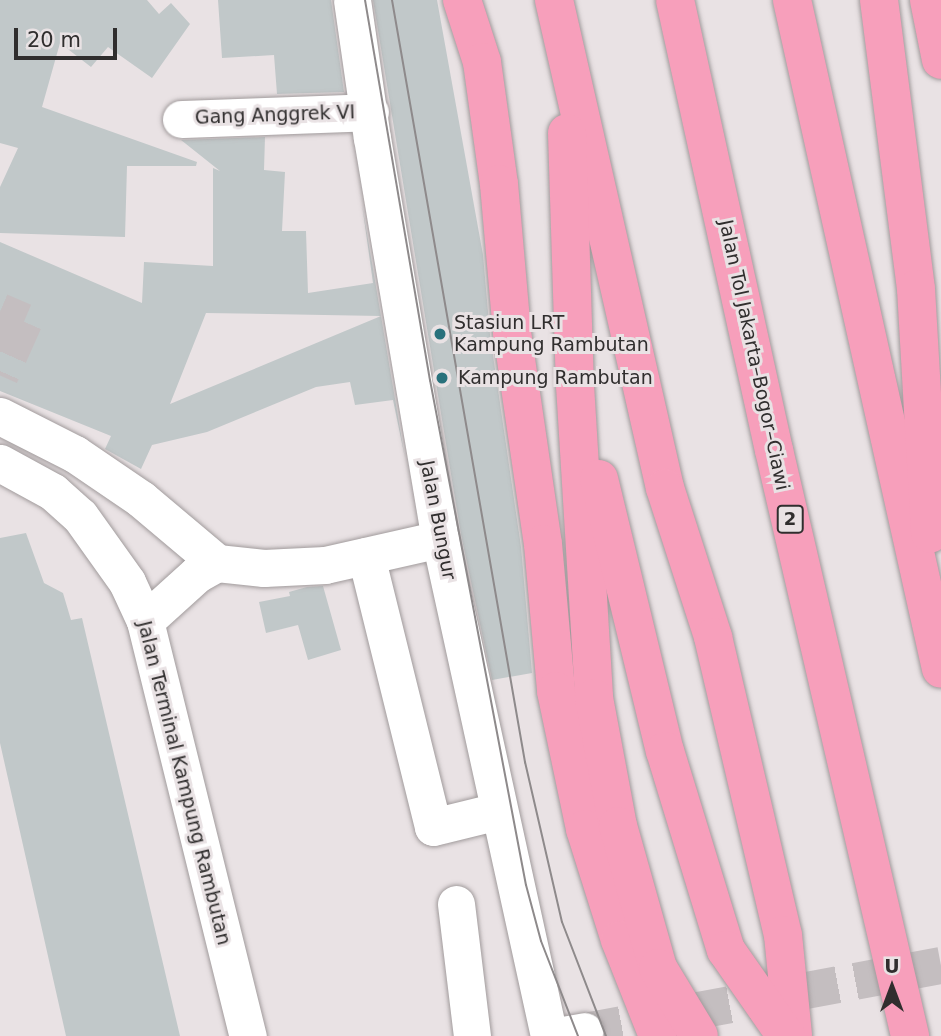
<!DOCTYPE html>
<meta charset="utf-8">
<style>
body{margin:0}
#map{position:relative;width:941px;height:1036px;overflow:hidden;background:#e9e2e4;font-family:"DejaVu Sans",sans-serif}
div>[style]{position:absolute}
.building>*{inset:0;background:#c1c8c9}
.minor-tunnel>*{height:37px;margin-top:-18.5px;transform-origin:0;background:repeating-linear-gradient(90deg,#c4bec0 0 37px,transparent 0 55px)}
.roads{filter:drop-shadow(0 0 2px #a19b9c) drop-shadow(0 0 2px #a19b9c)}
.minor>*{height:37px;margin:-18.5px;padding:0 18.5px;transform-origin:18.5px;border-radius:18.5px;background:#fff}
.highway>*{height:38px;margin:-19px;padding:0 19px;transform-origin:19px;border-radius:19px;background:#f79fbb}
.tram>*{height:2px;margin:-1px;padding:0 1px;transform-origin:1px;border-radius:1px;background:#8e8a8b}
.dots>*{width:19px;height:19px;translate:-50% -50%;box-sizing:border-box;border:4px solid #e9e2e4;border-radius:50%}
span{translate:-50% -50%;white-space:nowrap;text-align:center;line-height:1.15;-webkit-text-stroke:6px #e9e2e4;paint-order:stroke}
.shield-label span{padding:2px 5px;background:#e9e2e4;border:2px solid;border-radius:5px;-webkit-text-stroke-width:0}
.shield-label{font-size:18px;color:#302e2e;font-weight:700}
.street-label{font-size:19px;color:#302e2e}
.poi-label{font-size:19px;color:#302e2e}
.left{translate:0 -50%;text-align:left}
.north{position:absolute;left:857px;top:952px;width:70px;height:70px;-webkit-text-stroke:5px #e9e2e4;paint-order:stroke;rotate:0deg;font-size:19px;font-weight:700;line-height:28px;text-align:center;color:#302e2e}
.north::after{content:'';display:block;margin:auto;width:24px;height:32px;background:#302e2e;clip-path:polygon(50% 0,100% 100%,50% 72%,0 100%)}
.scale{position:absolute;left:14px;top:28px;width:103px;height:32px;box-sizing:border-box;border:4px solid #302e2e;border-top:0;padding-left:9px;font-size:21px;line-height:24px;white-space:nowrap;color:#302e2e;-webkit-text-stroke:5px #e9e2e4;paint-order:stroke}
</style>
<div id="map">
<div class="building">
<i style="clip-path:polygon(0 0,147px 0,159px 14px,171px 3px,190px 24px,152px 78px,108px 47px,91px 67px,60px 43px,42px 107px,197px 162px,196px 166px,127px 166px,125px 237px,0 233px,0 187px,18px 148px,0 143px)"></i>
<i style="clip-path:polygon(218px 0,331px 0,344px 92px,277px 94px,274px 55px,222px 58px)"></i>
<i style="clip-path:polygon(373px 0,437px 0,483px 255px,490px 335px,521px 547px,532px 673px,492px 680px,461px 535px)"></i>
<i style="clip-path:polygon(265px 137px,264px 170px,285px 172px,282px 231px,306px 231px,308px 293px,373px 283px,362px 204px,381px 316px,206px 313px,170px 404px,381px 316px,405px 458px,393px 400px,355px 405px,350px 382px,316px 387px,207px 432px,152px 445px,141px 469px,105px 449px,111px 436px,0 391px,0 242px,142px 303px,144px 262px,213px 266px,213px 168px,220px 171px,181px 140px)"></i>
<i style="clip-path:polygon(26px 533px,44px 583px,63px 593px,71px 620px,82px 618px,180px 1036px,66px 1036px,0 743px,0 538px)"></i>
<i style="clip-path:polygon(323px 586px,341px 650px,308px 660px,298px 625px,266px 633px,259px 602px,290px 596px,289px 592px,307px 587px)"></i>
</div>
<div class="minor-tunnel">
<i style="left:0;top:311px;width:26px;rotate:23deg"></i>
<i style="left:24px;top:321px;width:59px;rotate:114deg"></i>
<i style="left:585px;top:1031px;width:362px;rotate:-10.5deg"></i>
</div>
<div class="roads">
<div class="minor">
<i style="left:352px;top:0;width:139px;rotate:81.8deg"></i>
<i style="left:372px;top:138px;width:407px;rotate:80.4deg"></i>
<i style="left:440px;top:539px;width:509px;rotate:77.63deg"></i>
<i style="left:181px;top:119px;width:189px;rotate:-2.1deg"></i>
<i style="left:0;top:416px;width:84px;rotate:26.9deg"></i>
<i style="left:75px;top:454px;width:80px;rotate:34.3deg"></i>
<i style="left:141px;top:499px;width:99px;rotate:40.1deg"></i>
<i style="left:0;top:463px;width:60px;rotate:28.7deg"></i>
<i style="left:53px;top:492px;width:36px;rotate:42deg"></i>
<i style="left:80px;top:516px;width:81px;rotate:54.5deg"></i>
<i style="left:127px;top:582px;width:43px;rotate:65.2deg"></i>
<i style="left:145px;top:621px;width:428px;rotate:76.1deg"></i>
<i style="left:366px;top:556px;width:279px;rotate:76.1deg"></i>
<i style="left:433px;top:827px;width:67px;rotate:-13.8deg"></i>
<i style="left:145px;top:621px;width:70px;rotate:-42.1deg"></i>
<i style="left:197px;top:574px;width:23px;rotate:-29deg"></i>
<i style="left:217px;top:563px;width:47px;rotate:6.1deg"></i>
<i style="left:264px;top:568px;width:61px;rotate:-2.8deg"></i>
<i style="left:325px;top:565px;width:118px;rotate:-12.7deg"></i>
<i style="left:456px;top:904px;width:133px;rotate:83.1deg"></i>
<i style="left:557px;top:1036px;width:28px;rotate:-10deg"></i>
</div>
<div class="highway">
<i style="left:462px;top:0;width:65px;rotate:72.1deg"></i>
<i style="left:482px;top:62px;width:123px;rotate:82.1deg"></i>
<i style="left:499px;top:184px;width:149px;rotate:85deg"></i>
<i style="left:512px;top:332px;width:214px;rotate:81.7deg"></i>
<i style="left:543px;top:544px;width:148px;rotate:84.9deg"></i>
<i style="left:556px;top:691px;width:141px;rotate:78.1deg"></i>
<i style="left:585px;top:829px;width:116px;rotate:72.5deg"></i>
<i style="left:620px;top:940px;width:103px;rotate:68.4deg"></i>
<i style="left:554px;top:0;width:500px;rotate:77.19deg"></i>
<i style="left:665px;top:488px;width:157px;rotate:72.1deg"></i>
<i style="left:713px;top:637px;width:306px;rotate:76.8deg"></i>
<i style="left:783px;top:935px;width:101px;rotate:84.3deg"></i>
<i style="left:675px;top:0;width:461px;rotate:77.6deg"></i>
<i style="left:774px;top:450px;width:602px;rotate:76.93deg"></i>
<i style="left:792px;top:0;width:685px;rotate:77.44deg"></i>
<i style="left:879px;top:0;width:291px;rotate:82.7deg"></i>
<i style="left:916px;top:289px;width:245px;rotate:86.7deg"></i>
<i style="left:929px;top:0;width:61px;rotate:78.7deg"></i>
<i style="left:567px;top:133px;width:252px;rotate:88.2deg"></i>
<i style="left:575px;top:385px;width:314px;rotate:86.5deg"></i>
<i style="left:594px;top:698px;width:130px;rotate:79.4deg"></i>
<i style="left:618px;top:826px;width:148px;rotate:74.3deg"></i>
<i style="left:658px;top:968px;width:79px;rotate:58.9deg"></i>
<i style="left:599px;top:479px;width:280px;rotate:76.4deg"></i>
<i style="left:665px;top:751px;width:208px;rotate:73deg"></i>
<i style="left:726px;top:950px;width:105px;rotate:55.1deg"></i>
</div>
</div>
<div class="tram">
<i style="left:365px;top:0;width:386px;rotate:80.3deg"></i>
<i style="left:430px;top:380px;width:514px;rotate:79.24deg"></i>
<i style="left:526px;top:885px;width:58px;rotate:75deg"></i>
<i style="left:541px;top:941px;width:102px;rotate:68.7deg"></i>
<i style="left:392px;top:0;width:774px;rotate:80.1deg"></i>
<i style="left:525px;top:762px;width:164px;rotate:77deg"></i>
<i style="left:562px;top:922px;width:122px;rotate:68.9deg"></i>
</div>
<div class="dots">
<i style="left:440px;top:334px;background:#29717c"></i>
<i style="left:442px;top:378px;background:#29717c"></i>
</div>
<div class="shield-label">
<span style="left:790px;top:519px">2</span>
</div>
<div class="street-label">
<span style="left:275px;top:115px;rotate:-2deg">Gang Anggrek VI</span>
<span style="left:754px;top:355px;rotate:78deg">Jalan Tol Jakarta–Bogor–Ciawi</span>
<span style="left:438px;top:520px;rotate:79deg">Jalan Bungur</span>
<span style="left:184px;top:783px;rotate:76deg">Jalan Terminal Kampung Rambutan</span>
</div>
<div class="poi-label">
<span class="left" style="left:454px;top:334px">Stasiun LRT<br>Kampung Rambutan</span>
<span class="left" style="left:458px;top:378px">Kampung Rambutan</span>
</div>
<div class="north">U</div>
<div class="scale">20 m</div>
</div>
